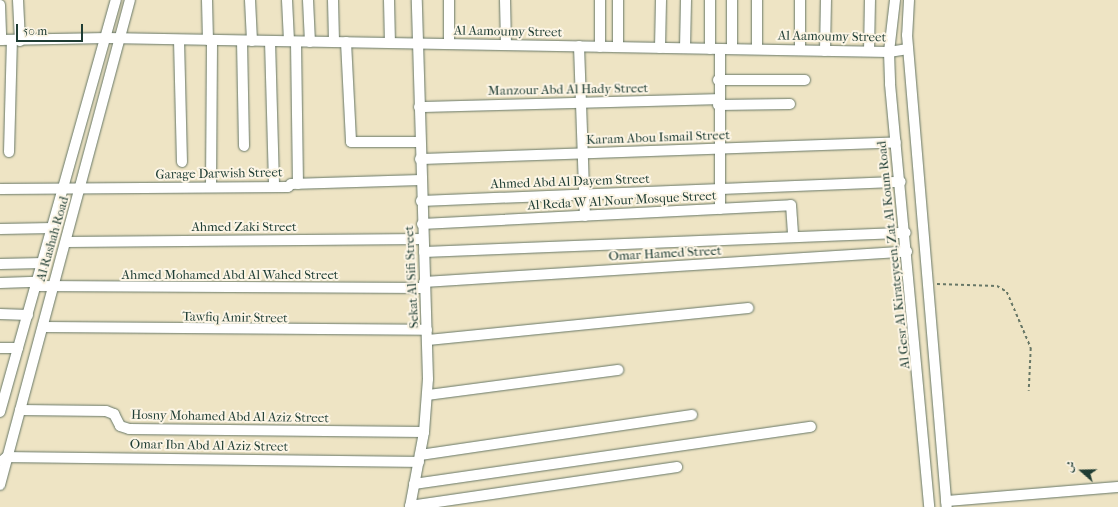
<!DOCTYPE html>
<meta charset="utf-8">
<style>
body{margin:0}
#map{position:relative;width:1118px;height:507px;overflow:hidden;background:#eee4c4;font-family:"IM FELL French Canon",Amiri,serif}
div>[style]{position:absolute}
.path>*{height:1.5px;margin-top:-0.75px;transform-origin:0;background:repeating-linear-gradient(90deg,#677766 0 3px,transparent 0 6px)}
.roads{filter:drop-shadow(0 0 1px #677766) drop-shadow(0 0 1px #677766)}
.minor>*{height:10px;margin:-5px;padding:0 5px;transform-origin:5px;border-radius:5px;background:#fff}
span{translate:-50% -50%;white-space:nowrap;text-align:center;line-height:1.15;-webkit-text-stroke:4px #fcf5e5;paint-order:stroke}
.street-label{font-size:13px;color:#1f3d34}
.north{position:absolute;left:1062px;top:451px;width:40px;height:40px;-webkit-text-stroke:3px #fcf5e5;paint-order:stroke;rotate:290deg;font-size:11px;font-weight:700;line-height:16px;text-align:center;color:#1f3d34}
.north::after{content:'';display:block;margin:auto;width:14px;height:18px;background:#1f3d34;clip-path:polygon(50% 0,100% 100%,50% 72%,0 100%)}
.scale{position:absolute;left:16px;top:24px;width:67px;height:18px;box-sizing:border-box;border:2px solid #1f3d34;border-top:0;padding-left:5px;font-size:12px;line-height:14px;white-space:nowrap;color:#1f3d34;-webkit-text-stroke:3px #fcf5e5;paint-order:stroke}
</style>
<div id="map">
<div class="path">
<i style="left:937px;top:284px;width:60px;rotate:1.9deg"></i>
<i style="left:997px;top:286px;width:12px;rotate:31deg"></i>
<i style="left:1007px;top:292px;width:61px;rotate:66.8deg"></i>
<i style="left:1031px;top:348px;width:43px;rotate:92.7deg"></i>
</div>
<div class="roads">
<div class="minor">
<i style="left:18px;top:0;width:41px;rotate:87.2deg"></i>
<i style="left:207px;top:0;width:40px;rotate:88.6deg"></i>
<i style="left:250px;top:0;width:41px;rotate:87.2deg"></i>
<i style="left:287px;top:0;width:41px;rotate:87.2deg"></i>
<i style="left:308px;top:0;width:42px;rotate:87.3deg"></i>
<i style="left:333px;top:0;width:42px;rotate:88.6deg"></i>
<i style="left:389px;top:0;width:43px;rotate:88.7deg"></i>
<i style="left:449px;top:0;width:44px;rotate:90deg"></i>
<i style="left:505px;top:0;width:45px;rotate:88.7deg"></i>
<i style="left:618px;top:0;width:47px;rotate:90deg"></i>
<i style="left:895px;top:0;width:52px;rotate:96.6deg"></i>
<i style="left:889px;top:52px;width:32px;rotate:88deg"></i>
<i style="left:890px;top:84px;width:425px;rotate:84.7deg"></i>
<i style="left:909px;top:0;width:35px;rotate:93deg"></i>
<i style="left:907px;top:35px;width:474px;rotate:85.2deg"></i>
<i style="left:0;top:5px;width:35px;rotate:88deg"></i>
<i style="left:0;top:40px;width:107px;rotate:-1.1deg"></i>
<i style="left:107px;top:38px;width:782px;rotate:1.03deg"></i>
<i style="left:889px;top:52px;width:19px;rotate:-9deg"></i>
<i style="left:179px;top:40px;width:122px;rotate:88.6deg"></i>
<i style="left:242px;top:41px;width:105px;rotate:88.9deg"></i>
<i style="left:270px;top:41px;width:145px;rotate:88.4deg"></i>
<i style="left:296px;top:42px;width:142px;rotate:89.2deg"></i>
<i style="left:346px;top:42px;width:100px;rotate:87.1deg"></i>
<i style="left:351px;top:142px;width:69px"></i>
<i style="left:579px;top:46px;width:170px;rotate:88deg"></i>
<i style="left:600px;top:47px;width:47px;rotate:-90deg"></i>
<i style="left:660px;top:48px;width:48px;rotate:-88.8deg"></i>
<i style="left:685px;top:48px;width:48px;rotate:-88.8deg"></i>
<i style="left:710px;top:49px;width:49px;rotate:-90deg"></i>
<i style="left:720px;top:49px;width:160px;rotate:90deg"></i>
<i style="left:732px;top:49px;width:49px;rotate:-90deg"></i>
<i style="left:757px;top:49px;width:49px;rotate:-90deg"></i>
<i style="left:800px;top:50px;width:50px;rotate:-90deg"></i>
<i style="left:825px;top:51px;width:51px;rotate:-88.9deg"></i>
<i style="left:869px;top:51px;width:51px;rotate:-88.9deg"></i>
<i style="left:718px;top:80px;width:87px"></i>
<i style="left:718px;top:105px;width:72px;rotate:-0.8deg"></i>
<i style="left:419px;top:107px;width:299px;rotate:-1.5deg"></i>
<i style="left:9px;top:152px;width:111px;rotate:-88.5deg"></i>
<i style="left:420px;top:159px;width:476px;rotate:-2deg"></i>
<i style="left:211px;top:187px;width:147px;rotate:-89.6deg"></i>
<i style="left:0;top:189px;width:288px;rotate:-0.4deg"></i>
<i style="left:288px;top:187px;width:4px;rotate:-45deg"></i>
<i style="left:291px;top:184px;width:130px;rotate:-1.8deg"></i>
<i style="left:421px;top:201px;width:480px;rotate:-2.3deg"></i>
<i style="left:422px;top:224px;width:369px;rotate:-2.9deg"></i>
<i style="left:791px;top:205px;width:32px;rotate:86deg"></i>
<i style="left:0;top:229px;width:53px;rotate:-1.1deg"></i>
<i style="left:66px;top:242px;width:357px;rotate:-0.5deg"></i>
<i style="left:424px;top:252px;width:482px;rotate:-2.3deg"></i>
<i style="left:0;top:264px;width:43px;rotate:-1.3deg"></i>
<i style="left:424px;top:282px;width:484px;rotate:-3.6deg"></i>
<i style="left:0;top:283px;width:37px;rotate:-2deg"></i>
<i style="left:36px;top:286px;width:389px;rotate:0.3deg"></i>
<i style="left:0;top:314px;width:28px;rotate:2deg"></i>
<i style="left:43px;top:327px;width:384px;rotate:0.4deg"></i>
<i style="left:428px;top:340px;width:322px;rotate:-5.7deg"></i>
<i style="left:0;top:348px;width:18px"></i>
<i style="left:428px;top:395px;width:192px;rotate:-7.5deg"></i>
<i style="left:20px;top:410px;width:86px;rotate:0.7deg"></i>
<i style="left:106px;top:411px;width:9px;rotate:21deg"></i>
<i style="left:114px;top:414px;width:13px;rotate:63deg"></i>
<i style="left:120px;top:426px;width:9px;rotate:18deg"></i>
<i style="left:129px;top:429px;width:295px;rotate:0.6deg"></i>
<i style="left:0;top:412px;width:428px;rotate:-74.3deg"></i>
<i style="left:420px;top:455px;width:275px;rotate:-8.4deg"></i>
<i style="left:2px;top:461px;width:6px;rotate:-39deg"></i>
<i style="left:7px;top:457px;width:412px;rotate:0.7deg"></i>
<i style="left:414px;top:484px;width:401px;rotate:-8.2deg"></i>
<i style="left:0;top:485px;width:502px;rotate:-75deg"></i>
<i style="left:946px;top:501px;width:173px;rotate:-4.7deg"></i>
<i style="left:410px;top:506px;width:270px;rotate:-8.3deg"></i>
<i style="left:410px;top:507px;width:76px;rotate:-79.4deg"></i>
<i style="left:424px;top:432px;width:53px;rotate:-85.7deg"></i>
<i style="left:428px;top:379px;width:379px;rotate:-91.7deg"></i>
</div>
</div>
<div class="street-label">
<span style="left:508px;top:32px;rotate:1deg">Al Aamoumy Street</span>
<span style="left:832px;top:37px;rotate:1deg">Al Aamoumy Street</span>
<span style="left:568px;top:90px;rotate:-1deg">Manzour Abd Al Hady Street</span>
<span style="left:658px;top:138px;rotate:-2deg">Karam Abou Ismail Street</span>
<span style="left:219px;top:174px;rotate:-1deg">Garage Darwish Street</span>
<span style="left:570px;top:182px;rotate:-2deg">Ahmed Abd Al Dayem Street</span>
<span style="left:622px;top:201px;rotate:-3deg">Al Reda W Al Nour Mosque Street</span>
<span style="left:244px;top:227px">Ahmed Zaki Street</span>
<span style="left:53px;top:239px;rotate:-74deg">Al Rashah Road</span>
<span style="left:665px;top:254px;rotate:-3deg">Omar Hamed Street</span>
<span style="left:894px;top:255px;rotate:-96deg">Al Gesr Al Kirateyeen, Zat Al Koum Road</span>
<span style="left:230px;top:275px">Ahmed Mohamed Abd Al Wahed Street</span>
<span style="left:412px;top:277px;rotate:-93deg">Sekat Al Sifi Street</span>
<span style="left:235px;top:318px;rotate:1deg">Tawfiq Amir Street</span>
<span style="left:230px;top:417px;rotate:1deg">Hosny Mohamed Abd Al Aziz Street</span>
<span style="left:209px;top:446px;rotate:1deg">Omar Ibn Abd Al Aziz Street</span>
</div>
<div class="north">ش</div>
<div class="scale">50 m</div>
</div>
